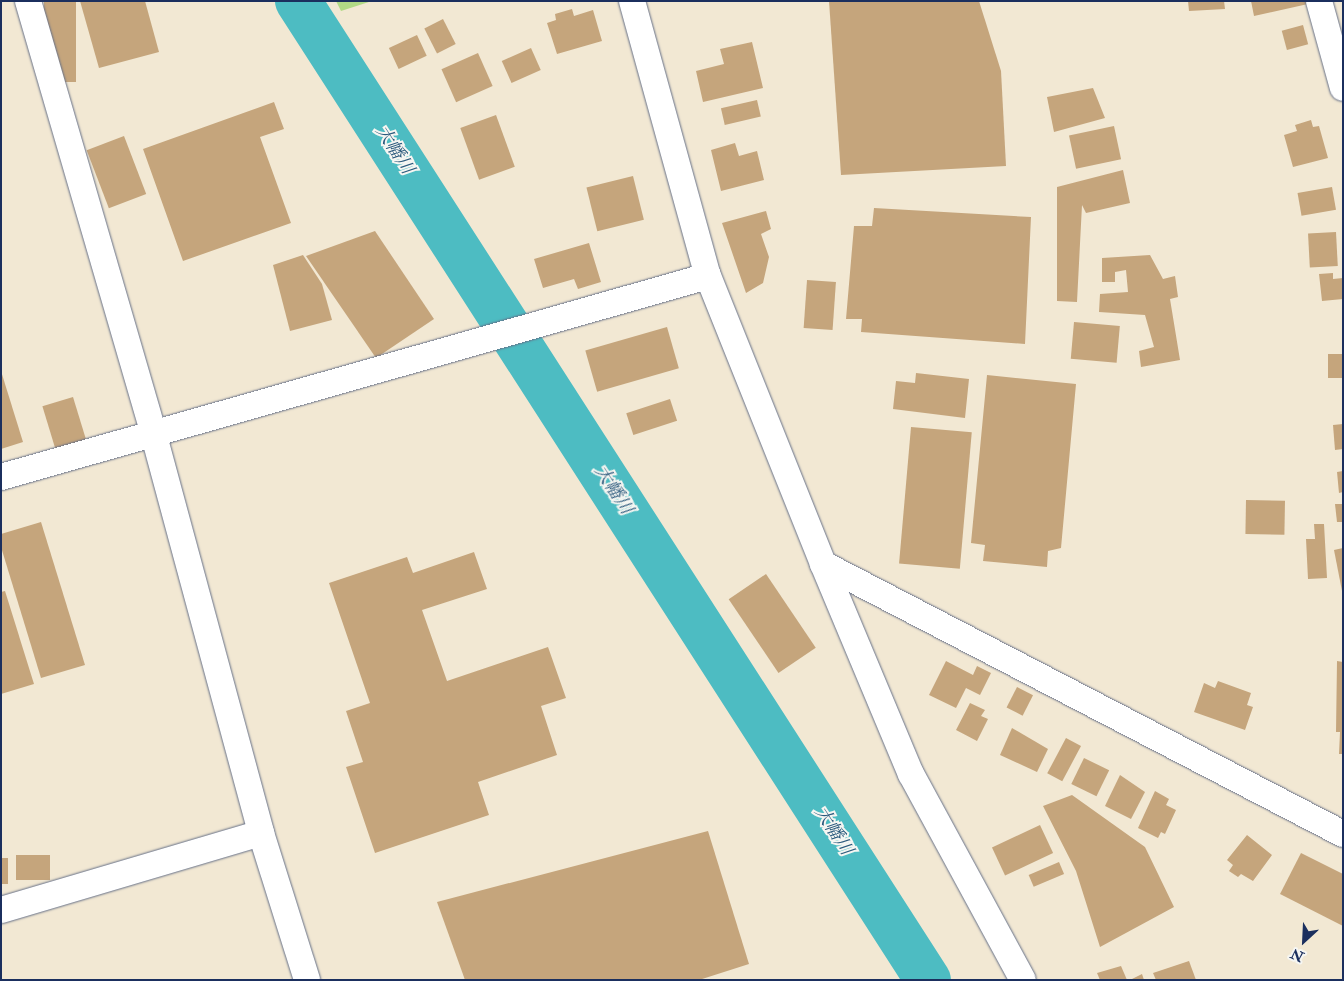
<!DOCTYPE html>
<meta charset="utf-8">
<style>
body{margin:0}
#map{position:relative;width:1344px;height:981px;overflow:hidden;background:#f2e8d3;font-family:"IM FELL Double Pica","Noto Serif JP",serif}
div>[style]{position:absolute}
.green>*{inset:0;background:#b1da85}
.river>*{height:46px;margin:-23px;padding:0 23px;transform-origin:23px;border-radius:23px;background:#4dbcc2}
.building>*{inset:0;background:#c5a57c;transform-origin:0 0}
.roads{filter:drop-shadow(0 0 1px #667087) drop-shadow(0 0 1px #667087)}
.minor>*{height:26px;margin:-13px;padding:0 13px;transform-origin:13px;border-radius:13px;background:#fff}
span{translate:-50% -50%;white-space:nowrap;text-align:center;line-height:1.15;-webkit-text-stroke:4px #f6f6f2;paint-order:stroke}
.water-label{font-size:18px;color:#2a597c;font-style:italic}
.frame{position:absolute;inset:0;border:2px solid #1b2f5e;pointer-events:none}
.north{position:absolute;left:1279px;top:916px;width:50px;height:50px;-webkit-text-stroke:4px #f6f6f2;paint-order:stroke;rotate:205deg;font-size:14px;font-weight:700;line-height:20px;text-align:center;color:#1b2f5e}
.north::after{content:'';display:block;margin:auto;width:18px;height:22px;background:#1b2f5e;clip-path:polygon(50% 0,100% 100%,50% 72%,0 100%)}
</style>
<div id="map">
<div class="green">
<i style="clip-path:polygon(336px 1px,372px 1px,341px 11px)"></i>
</div>
<div class="river">
<i style="left:298px;top:1px;width:1164px;rotate:57.24deg"></i>
</div>
<div class="building">
<i style="left:44px;top:1px;width:32px;height:81px"></i>
<i style="clip-path:polygon(80px 1px,145px 1px,159px 52px,99px 68px)"></i>
<i style="clip-path:polygon(829px 1px,979px 1px,1001px 71px,1006px 166px,841px 175px)"></i>
<i style="clip-path:polygon(1188px 1px,1224px 1px,1225px 9px,1189px 11px)"></i>
<i style="clip-path:polygon(1251px 1px,1307px 1px,1308px 4px,1254px 16px)"></i>
<i style="clip-path:polygon(572px 9px,574px 16px,593px 10px,602px 41px,557px 54px,547px 23px,556px 20px,555px 14px)"></i>
<i style="left:443px;top:19px;width:28px;height:21px;rotate:63deg"></i>
<i style="left:1303px;top:25px;width:20px;height:22px;rotate:75deg"></i>
<i style="left:417px;top:35px;width:23px;height:31px;rotate:65deg"></i>
<i style="clip-path:polygon(752px 42px,763px 88px,703px 102px,696px 71px,724px 64px,720px 49px)"></i>
<i style="left:531px;top:48px;width:24px;height:32px;rotate:66deg"></i>
<i style="left:478px;top:53px;width:36px;height:40px;rotate:66deg"></i>
<i style="clip-path:polygon(1093px 88px,1105px 118px,1054px 132px,1047px 97px)"></i>
<i style="left:757px;top:100px;width:17px;height:37px;rotate:77deg"></i>
<i style="clip-path:polygon(274px 102px,284px 129px,260px 137px,291px 223px,183px 261px,143px 149px)"></i>
<i style="left:496px;top:115px;width:55px;height:38px;rotate:70deg"></i>
<i style="clip-path:polygon(1311px 120px,1313px 127px,1319px 126px,1328px 158px,1293px 167px,1284px 135px,1297px 131px,1295px 125px)"></i>
<i style="left:1114px;top:126px;width:34px;height:46px;rotate:78deg"></i>
<i style="left:124px;top:136px;width:62px;height:40px;rotate:69deg"></i>
<i style="clip-path:polygon(735px 143px,739px 156px,757px 151px,764px 180px,721px 191px,711px 150px)"></i>
<i style="clip-path:polygon(1123px 170px,1130px 203px,1086px 213px,1082px 205px,1077px 302px,1057px 301px,1057px 187px)"></i>
<i style="left:633px;top:176px;width:45px;height:48px;rotate:76deg"></i>
<i style="left:1332px;top:187px;width:23px;height:35px;rotate:80deg"></i>
<i style="clip-path:polygon(874px 208px,1031px 217px,1025px 344px,861px 332px,862px 319px,846px 319px,854px 226px,872px 226px)"></i>
<i style="clip-path:polygon(766px 211px,771px 229px,761px 234px,769px 257px,763px 283px,746px 293px,722px 223px)"></i>
<i style="clip-path:polygon(375px 231px,434px 319px,376px 358px,306px 256px)"></i>
<i style="left:1336px;top:232px;width:34px;height:28px;rotate:87deg"></i>
<i style="clip-path:polygon(589px 243px,601px 282px,578px 289px,574px 279px,543px 288px,534px 259px)"></i>
<i style="clip-path:polygon(303px 255px,322px 284px,332px 320px,290px 331px,273px 265px)"></i>
<i style="clip-path:polygon(1150px 255px,1163px 279px,1175px 276px,1178px 297px,1170px 299px,1180px 360px,1141px 367px,1139px 351px,1154px 347px,1145px 315px,1099px 312px,1100px 294px,1128px 292px,1126px 270px,1115px 272px,1115px 282px,1102px 282px,1102px 258px)"></i>
<i style="clip-path:polygon(1333px 273px,1333px 279px,1343px 278px,1343px 299px,1322px 301px,1319px 274px)"></i>
<i style="left:807px;top:280px;width:29px;height:48px;rotate:4deg"></i>
<i style="left:1074px;top:322px;width:46px;height:37px;rotate:5deg"></i>
<i style="left:667px;top:327px;width:43px;height:85px;rotate:74deg"></i>
<i style="left:1328px;top:354px;width:15px;height:24px"></i>
<i style="clip-path:polygon(1px 371px,23px 442px,1px 449px)"></i>
<i style="clip-path:polygon(916px 373px,969px 379px,965px 418px,893px 409px,896px 381px,915px 383px)"></i>
<i style="clip-path:polygon(987px 375px,1076px 384px,1061px 548px,1048px 551px,1047px 567px,983px 561px,985px 545px,971px 543px)"></i>
<i style="left:73px;top:397px;width:45px;height:32px;rotate:73deg"></i>
<i style="left:670px;top:399px;width:23px;height:46px;rotate:72deg"></i>
<i style="clip-path:polygon(1343px 424px,1343px 449px,1335px 450px,1333px 425px)"></i>
<i style="left:911px;top:427px;width:61px;height:137px;rotate:5deg"></i>
<i style="clip-path:polygon(1343px 471px,1343px 492px,1339px 493px,1337px 472px)"></i>
<i style="left:1246px;top:500px;width:39px;height:34px;rotate:1deg"></i>
<i style="clip-path:polygon(1335px 504px,1343px 504px,1343px 522px,1337px 522px)"></i>
<i style="clip-path:polygon(41px 522px,85px 665px,41px 678px,1px 547px,1px 534px)"></i>
<i style="clip-path:polygon(1314px 524px,1324px 524px,1327px 578px,1308px 579px,1306px 539px,1315px 539px)"></i>
<i style="clip-path:polygon(1343px 548px,1343px 591px,1342px 591px,1334px 550px)"></i>
<i style="clip-path:polygon(474px 552px,487px 589px,422px 610px,447px 681px,548px 647px,566px 698px,541px 706px,557px 755px,478px 782px,489px 815px,375px 853px,346px 767px,363px 762px,346px 711px,370px 703px,329px 583px,407px 557px,413px 573px)"></i>
<i style="left:766px;top:574px;width:89px;height:45px;rotate:56deg"></i>
<i style="clip-path:polygon(5px 591px,34px 684px,1px 694px,1px 592px)"></i>
<i style="clip-path:polygon(946px 661px,973px 675px,977px 666px,991px 673px,980px 695px,966px 688px,956px 708px,929px 695px)"></i>
<i style="clip-path:polygon(1337px 661px,1343px 662px,1343px 754px,1339px 754px,1340px 732px,1336px 732px)"></i>
<i style="clip-path:polygon(1218px 681px,1251px 693px,1247px 705px,1253px 707px,1245px 730px,1194px 712px,1204px 683px,1215px 688px)"></i>
<i style="left:1017px;top:687px;width:18px;height:23px;rotate:27deg"></i>
<i style="clip-path:polygon(970px 703px,985px 710px,981px 716px,988px 719px,977px 741px,956px 730px)"></i>
<i style="clip-path:polygon(1012px 728px,1048px 749px,1037px 772px,1000px 755px)"></i>
<i style="left:1066px;top:738px;width:17px;height:40px;rotate:28deg"></i>
<i style="left:1084px;top:758px;width:28px;height:29px;rotate:26deg"></i>
<i style="clip-path:polygon(1120px 775px,1145px 792px,1131px 819px,1105px 806px)"></i>
<i style="clip-path:polygon(1155px 791px,1169px 799px,1166px 805px,1176px 810px,1165px 834px,1161px 832px,1158px 838px,1138px 828px)"></i>
<i style="clip-path:polygon(1072px 795px,1145px 847px,1174px 907px,1100px 947px,1076px 871px,1043px 806px)"></i>
<i style="left:1040px;top:825px;width:31px;height:53px;rotate:65deg"></i>
<i style="clip-path:polygon(708px 831px,749px 964px,699px 980px,465px 980px,437px 902px)"></i>
<i style="clip-path:polygon(1247px 835px,1272px 855px,1253px 881px,1241px 874px,1238px 877px,1229px 871px,1233px 865px,1227px 860px)"></i>
<i style="clip-path:polygon(1301px 853px,1343px 874px,1343px 926px,1280px 894px)"></i>
<i style="left:16px;top:855px;width:34px;height:25px"></i>
<i style="left:1px;top:858px;width:7px;height:26px"></i>
<i style="left:1059px;top:862px;width:13px;height:33px;rotate:67deg"></i>
<i style="clip-path:polygon(1189px 961px,1196px 980px,1156px 980px,1153px 973px)"></i>
<i style="clip-path:polygon(1121px 966px,1127px 980px,1100px 980px,1097px 973px)"></i>
<i style="clip-path:polygon(1142px 974px,1144px 980px,1130px 980px)"></i>
</div>
<div class="roads">
<div class="minor">
<i style="left:28px;top:1px;width:449px;rotate:73.8deg"></i>
<i style="left:153px;top:432px;width:415px;rotate:74.9deg"></i>
<i style="left:261px;top:833px;width:154px;rotate:72.6deg"></i>
<i style="left:632px;top:1px;width:285px;rotate:74.6deg"></i>
<i style="left:708px;top:276px;width:310px;rotate:68.2deg"></i>
<i style="left:823px;top:564px;width:228px;rotate:67.3deg"></i>
<i style="left:911px;top:774px;width:234px;rotate:61.5deg"></i>
<i style="left:1319px;top:1px;width:90px;rotate:74.6deg"></i>
<i style="left:1px;top:477px;width:735px;rotate:-15.87deg"></i>
<i style="left:823px;top:564px;width:586px;rotate:27.44deg"></i>
<i style="left:1px;top:910px;width:271px;rotate:-16.5deg"></i>
</div>
</div>
<div class="water-label">
<span style="left:394px;top:150px;rotate:57deg">大幡川</span>
<span style="left:613px;top:490px;rotate:57deg">大幡川</span>
<span style="left:833px;top:831px;rotate:57deg">大幡川</span>
</div>
<div class="frame"></div>
<div class="north">N</div>
</div>
